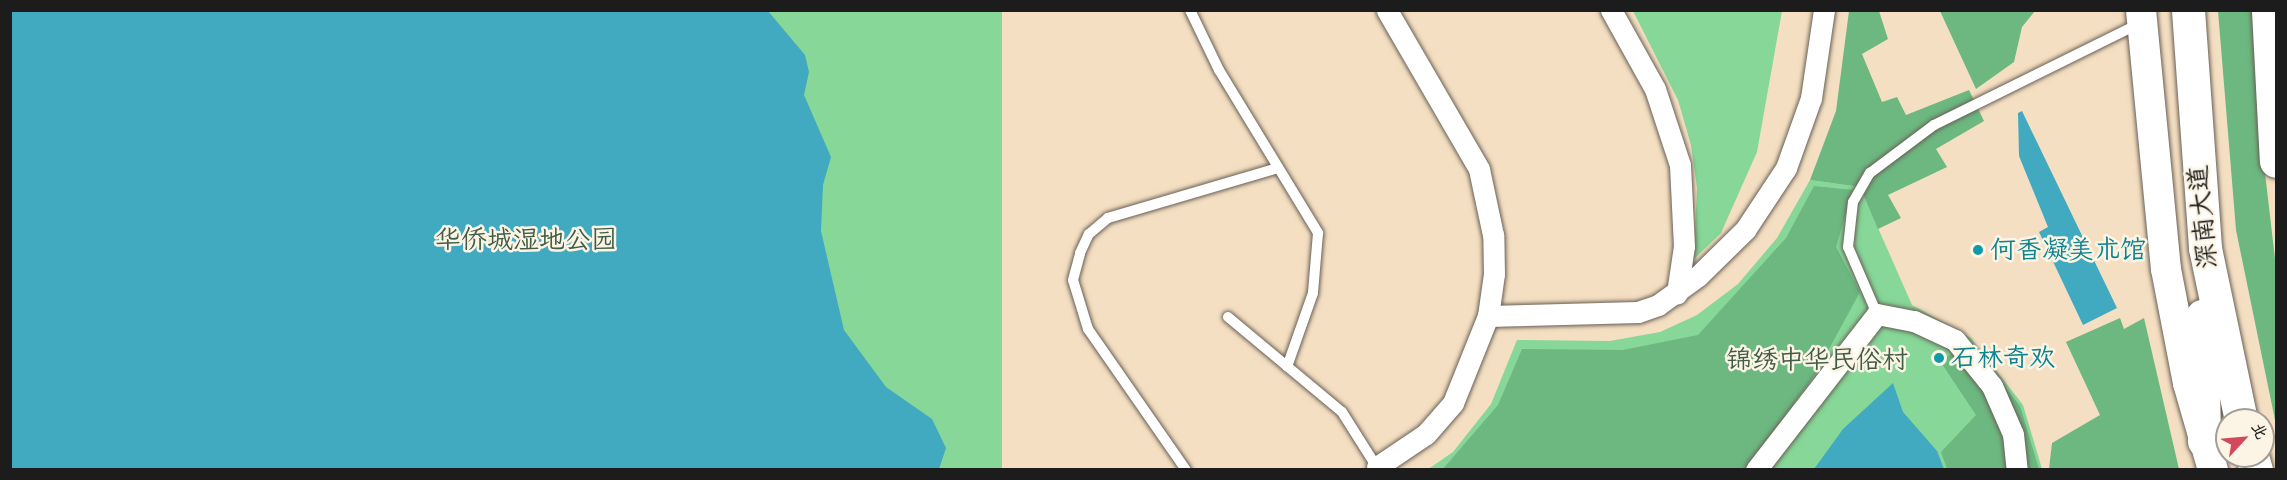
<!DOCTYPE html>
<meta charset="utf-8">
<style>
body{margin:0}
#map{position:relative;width:2287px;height:480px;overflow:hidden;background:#f5dfc2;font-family:Caveat,"LXGW WenKai TC",sans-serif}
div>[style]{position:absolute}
.green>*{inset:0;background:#86d798;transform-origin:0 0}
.forest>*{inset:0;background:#6cb880}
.water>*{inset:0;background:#41aac1}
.roads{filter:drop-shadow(0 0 2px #686056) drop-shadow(0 0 2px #686056)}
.lane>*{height:10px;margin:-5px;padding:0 5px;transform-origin:5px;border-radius:5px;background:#fff}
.street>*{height:21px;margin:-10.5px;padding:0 10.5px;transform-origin:10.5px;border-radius:10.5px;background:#fff}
.secondary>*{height:30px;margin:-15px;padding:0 15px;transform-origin:15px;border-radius:15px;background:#fff}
.primary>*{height:33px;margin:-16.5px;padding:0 16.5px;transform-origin:16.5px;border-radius:16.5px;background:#fff}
.dots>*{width:16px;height:16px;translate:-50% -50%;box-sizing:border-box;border:3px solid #fcf5e5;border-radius:50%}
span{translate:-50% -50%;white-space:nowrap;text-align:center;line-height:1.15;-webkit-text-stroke:5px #fcf5e5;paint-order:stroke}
.street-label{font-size:26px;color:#1c1c1c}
.park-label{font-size:26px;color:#415d47}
.culture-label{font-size:26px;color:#0d838f}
.left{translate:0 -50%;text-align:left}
.frame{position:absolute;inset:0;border:12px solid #1c1c1c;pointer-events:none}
.north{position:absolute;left:2215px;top:408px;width:60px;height:60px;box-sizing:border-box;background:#fcf5e5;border:2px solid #a29e95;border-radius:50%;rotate:64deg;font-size:16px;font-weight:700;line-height:24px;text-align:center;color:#1c1c1c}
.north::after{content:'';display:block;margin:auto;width:21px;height:27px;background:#d1495b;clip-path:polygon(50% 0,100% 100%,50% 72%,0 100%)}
</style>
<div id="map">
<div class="green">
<i style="left:10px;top:11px;width:992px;height:458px"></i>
<i style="clip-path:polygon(1633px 11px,1782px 11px,1757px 152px,1721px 233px,1694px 259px,1697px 188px,1691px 145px,1678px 100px)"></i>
<i style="clip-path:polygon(1810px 180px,1860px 187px,1912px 305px,1971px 338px,2023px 405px,2042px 469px,1427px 470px,1453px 452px,1491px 404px,1517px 340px,1610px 341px,1660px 332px,1697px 315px,1738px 284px,1777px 238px)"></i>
</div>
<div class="forest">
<i style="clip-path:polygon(1849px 11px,1879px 11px,1888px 39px,1862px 54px,1882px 102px,1897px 97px,1906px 115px,1969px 90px,1984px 121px,1936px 149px,1947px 167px,1888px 195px,1901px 218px,1878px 229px,1860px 187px,1810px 180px,1836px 111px)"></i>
<i style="clip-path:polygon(1940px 11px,2035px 11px,2022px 27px,2014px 62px,1976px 89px)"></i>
<i style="clip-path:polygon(2218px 11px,2252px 11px,2257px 104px,2276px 267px,2276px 425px,2236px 230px)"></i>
<i style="clip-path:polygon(1814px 186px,1853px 190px,1836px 247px,1860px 292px,1816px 373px,1747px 469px,1442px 470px,1498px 405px,1522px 349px,1623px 350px,1698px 335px,1786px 238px)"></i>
<i style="clip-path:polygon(2120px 318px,2124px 329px,2144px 318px,2179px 469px,2049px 469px,2052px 443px,2100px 415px,2066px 342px)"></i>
<i style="clip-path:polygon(1970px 342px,2020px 406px,2039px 469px,1947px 469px,1941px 452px,1976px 415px,1940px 361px)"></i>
</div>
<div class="water">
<i style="clip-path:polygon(10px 11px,768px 11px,805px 55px,809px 72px,804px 95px,831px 157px,823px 185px,821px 231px,844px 330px,886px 387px,932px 419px,946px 448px,939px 469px,11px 469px)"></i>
<i style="clip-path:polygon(2022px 111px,2117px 308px,2083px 325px,2039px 232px,2048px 227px,2019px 156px,2018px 113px)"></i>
<i style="clip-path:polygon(1893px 383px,1903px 412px,1937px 451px,1944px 469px,1814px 469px,1843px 429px)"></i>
</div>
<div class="roads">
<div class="lane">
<i style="left:1190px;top:10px;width:67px;rotate:64.2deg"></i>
<i style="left:1219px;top:70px;width:191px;rotate:58.7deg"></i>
<i style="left:1318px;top:233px;width:60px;rotate:94.8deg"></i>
<i style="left:1313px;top:293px;width:78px;rotate:109.4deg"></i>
<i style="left:1877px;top:314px;width:73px;rotate:-113.4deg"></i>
<i style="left:1848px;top:247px;width:45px;rotate:-83.7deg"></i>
<i style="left:1853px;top:202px;width:34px;rotate:-60deg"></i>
<i style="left:1870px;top:173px;width:80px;rotate:-36.9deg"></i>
<i style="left:1934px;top:125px;width:230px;rotate:-26.3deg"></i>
<i style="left:1228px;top:317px;width:148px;rotate:39.8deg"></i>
<i style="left:1342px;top:412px;width:67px;rotate:57.7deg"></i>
<i style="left:1186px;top:470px;width:172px;rotate:-124.8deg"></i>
<i style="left:1088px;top:329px;width:51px;rotate:-107deg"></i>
<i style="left:1073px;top:280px;width:28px;rotate:-75deg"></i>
<i style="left:1080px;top:253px;width:21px;rotate:-65deg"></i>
<i style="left:1089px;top:234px;width:25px;rotate:-40deg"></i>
<i style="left:1108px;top:218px;width:177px;rotate:-16.4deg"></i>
</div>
<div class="street">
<i style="left:1611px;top:10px;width:90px;rotate:60.9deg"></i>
<i style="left:1655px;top:89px;width:80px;rotate:71.8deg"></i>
<i style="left:1680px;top:165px;width:81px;rotate:87.2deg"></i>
<i style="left:1684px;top:246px;width:48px;rotate:98.5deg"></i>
<i style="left:1488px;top:316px;width:150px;rotate:-1.5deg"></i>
<i style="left:1638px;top:312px;width:21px;rotate:-19deg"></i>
<i style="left:1658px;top:305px;width:49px;rotate:-35.9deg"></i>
<i style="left:1698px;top:276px;width:66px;rotate:-44.4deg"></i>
<i style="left:1745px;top:230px;width:74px;rotate:-56.5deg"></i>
<i style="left:1786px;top:168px;width:74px;rotate:-70.3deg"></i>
<i style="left:1811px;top:98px;width:89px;rotate:-81.6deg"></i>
<i style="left:1377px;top:467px;width:59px;rotate:-34deg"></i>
<i style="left:1426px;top:434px;width:41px;rotate:-48.9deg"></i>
<i style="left:1453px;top:403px;width:94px;rotate:-68.1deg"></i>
<i style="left:1488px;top:316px;width:42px;rotate:-81.9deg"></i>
<i style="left:1494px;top:274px;width:39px;rotate:-91deg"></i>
<i style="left:1493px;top:235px;width:67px;rotate:-102deg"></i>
<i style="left:1479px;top:169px;width:184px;rotate:-120.1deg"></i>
<i style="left:1756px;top:470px;width:197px;rotate:-52.2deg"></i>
<i style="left:1877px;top:314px;width:38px;rotate:11deg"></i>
<i style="left:1914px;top:321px;width:45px;rotate:24.9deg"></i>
<i style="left:1955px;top:340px;width:59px;rotate:51.2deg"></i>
<i style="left:1992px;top:386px;width:52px;rotate:66.4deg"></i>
<i style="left:2013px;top:434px;width:36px;rotate:84deg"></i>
</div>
<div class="secondary">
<i style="left:2141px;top:10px;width:260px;rotate:84.5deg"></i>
<i style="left:2166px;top:269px;width:116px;rotate:79.1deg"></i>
<i style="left:2188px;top:383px;width:91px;rotate:74deg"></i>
</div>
<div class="primary">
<i style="left:2188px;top:10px;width:239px;rotate:85.9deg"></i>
<i style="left:2205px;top:248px;width:176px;rotate:78.2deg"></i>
<i style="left:2268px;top:10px;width:151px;rotate:87deg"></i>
<i style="left:2202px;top:316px;width:125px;rotate:89.1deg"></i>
<i style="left:2252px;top:456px;width:15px;rotate:74deg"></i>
</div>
</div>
<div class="dots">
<i style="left:1978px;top:250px;background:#0f9aa8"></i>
<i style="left:1939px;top:358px;background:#0f9aa8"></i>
</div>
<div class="street-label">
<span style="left:2203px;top:217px;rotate:-96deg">深南大道</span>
</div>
<div class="park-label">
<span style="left:526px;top:240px">华侨城湿地公园</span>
<span style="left:1817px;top:360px">锦绣中华民俗村</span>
</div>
<div class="culture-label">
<span class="left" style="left:1990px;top:250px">何香凝美术馆</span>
<span class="left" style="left:1951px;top:358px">石林奇欢</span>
</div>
<div class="frame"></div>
<div class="north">北</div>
</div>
